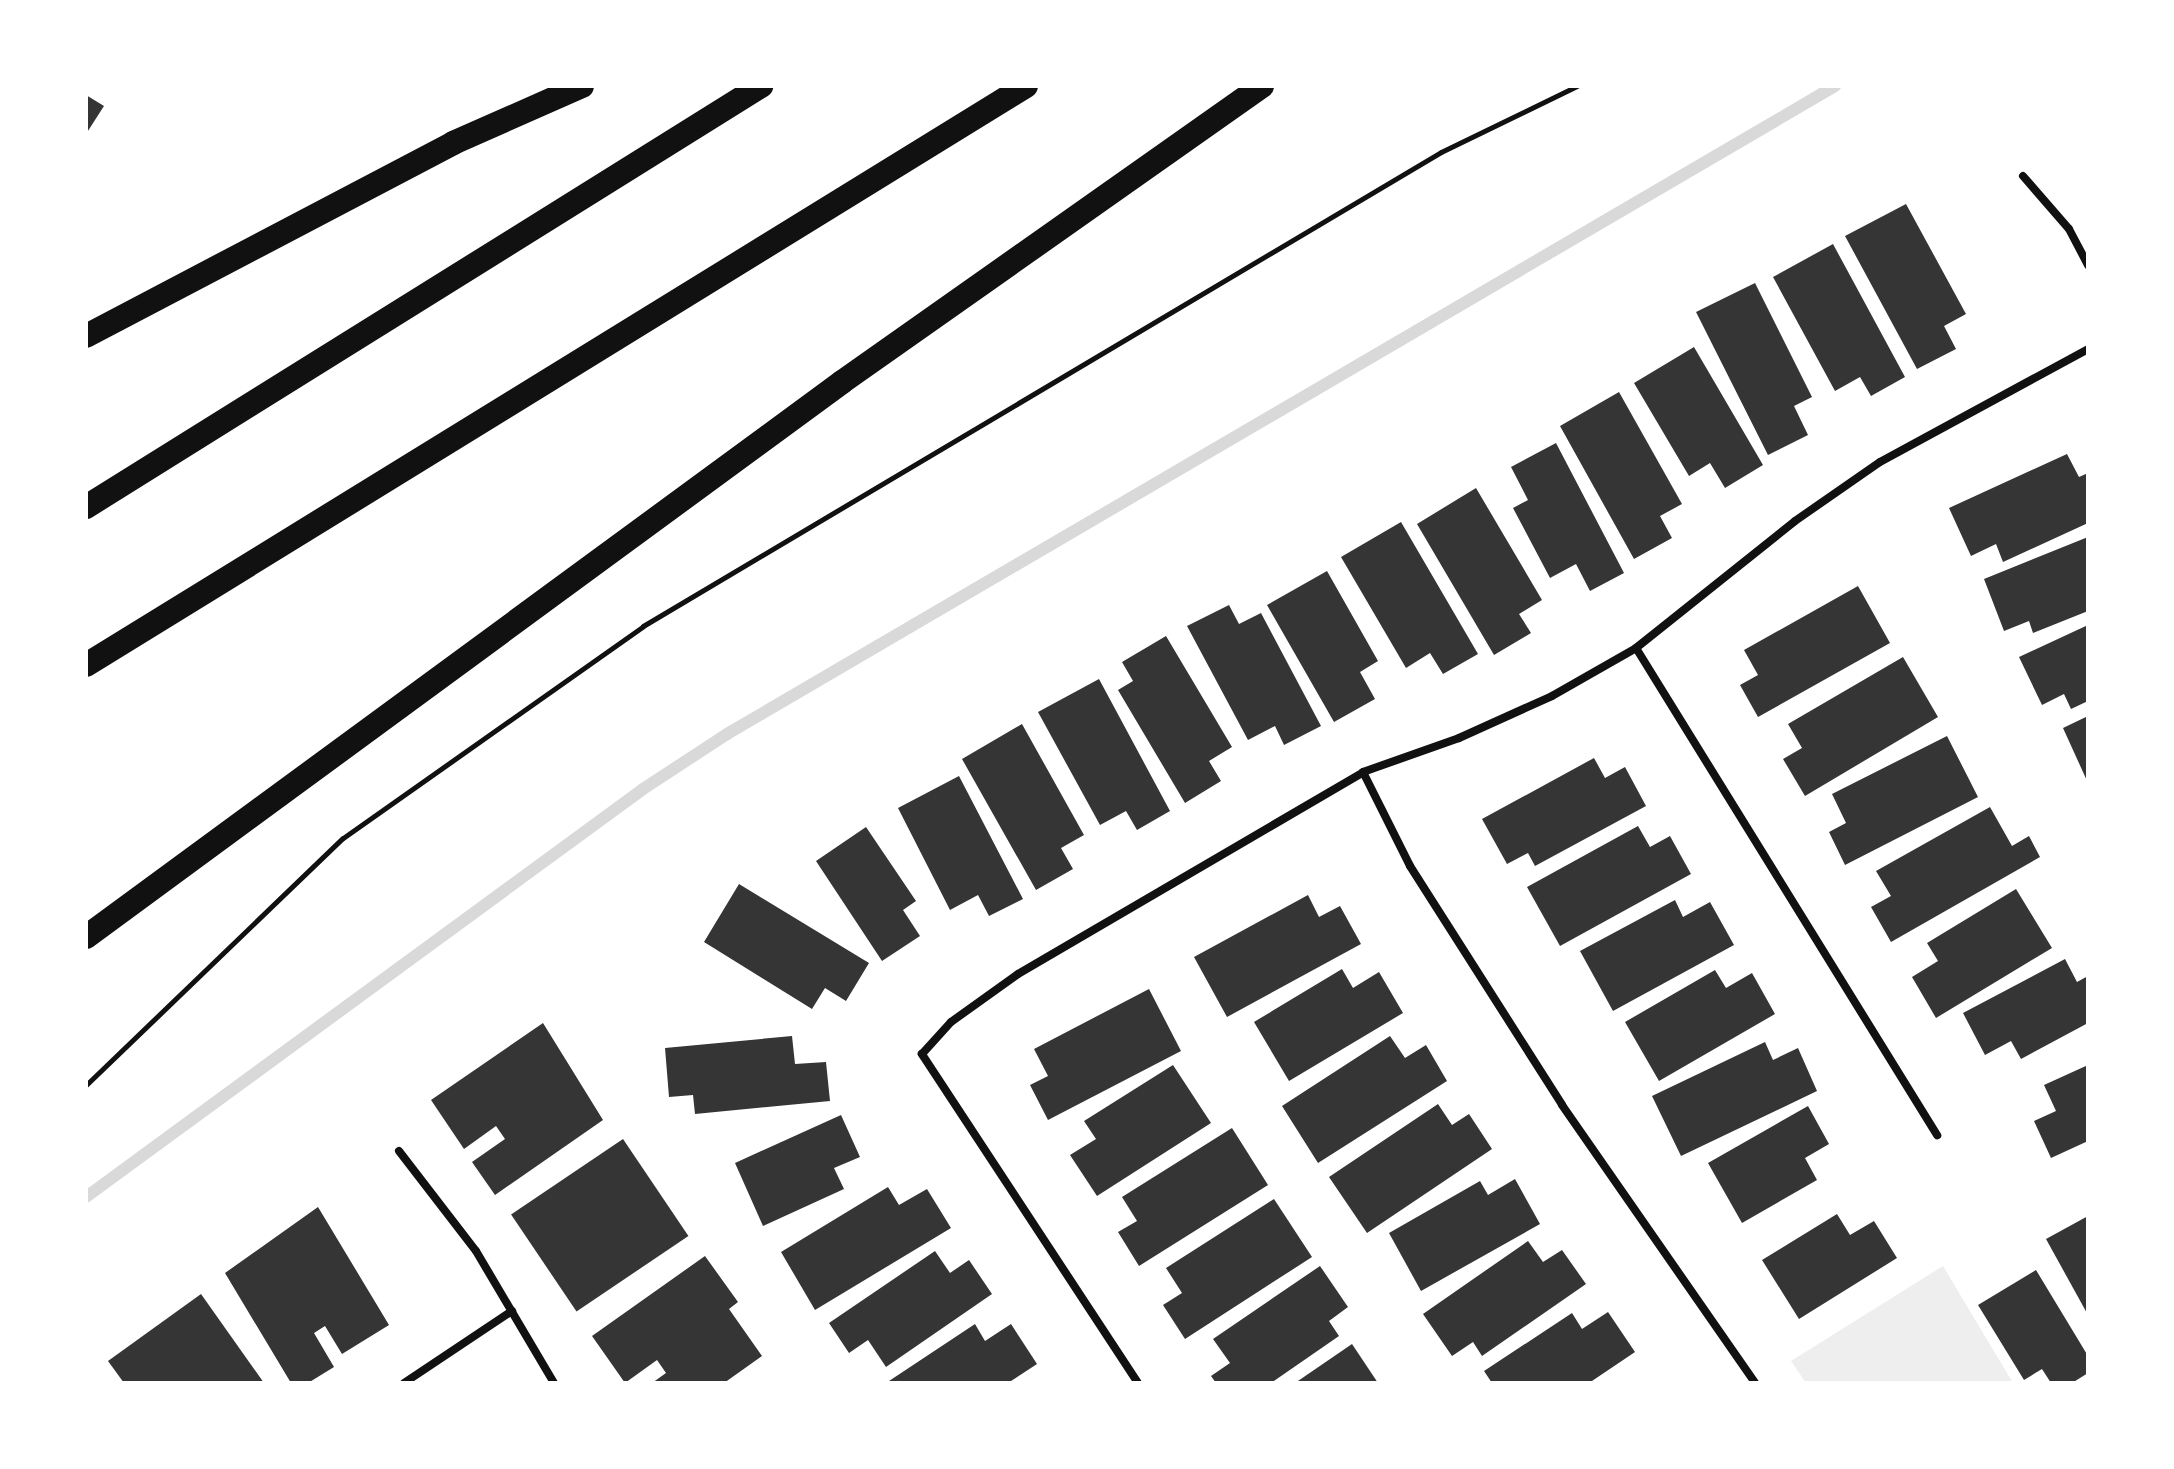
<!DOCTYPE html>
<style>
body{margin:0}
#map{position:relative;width:2174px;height:1469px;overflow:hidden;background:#fff;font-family:"Source Sans 3",sans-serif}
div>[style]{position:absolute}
.green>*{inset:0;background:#eee}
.stream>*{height:12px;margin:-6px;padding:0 6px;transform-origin:6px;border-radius:6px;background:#d9d9d9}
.building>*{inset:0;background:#353535;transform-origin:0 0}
.path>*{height:5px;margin:-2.5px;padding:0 2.5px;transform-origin:2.5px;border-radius:2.5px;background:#111}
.minor>*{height:8px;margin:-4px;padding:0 4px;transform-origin:4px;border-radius:4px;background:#111}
.motorway>*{height:24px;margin:-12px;padding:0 12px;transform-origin:12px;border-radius:12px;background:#111}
span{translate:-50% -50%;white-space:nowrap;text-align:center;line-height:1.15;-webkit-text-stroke:8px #fff;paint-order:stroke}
.frame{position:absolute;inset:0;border:88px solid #fff;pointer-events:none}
</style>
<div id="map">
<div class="green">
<i style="clip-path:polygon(1943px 1266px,2013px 1383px,1806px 1383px,1791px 1361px)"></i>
</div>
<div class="stream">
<i style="left:86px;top:1197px;width:690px;rotate:-36.22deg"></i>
<i style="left:643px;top:789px;width:100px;rotate:-33.2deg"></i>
<i style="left:727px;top:734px;width:1284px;rotate:-30.32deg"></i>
</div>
<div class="building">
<i style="clip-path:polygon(86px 95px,104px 106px,86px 134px)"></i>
<i style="clip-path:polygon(1906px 204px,1966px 314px,1944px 326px,1956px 349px,1917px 369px,1845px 236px)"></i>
<i style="clip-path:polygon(1833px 244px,1905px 377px,1871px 396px,1860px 377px,1835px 391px,1773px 277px)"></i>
<i style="clip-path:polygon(1755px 283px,1812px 397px,1794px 406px,1808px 435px,1768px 455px,1696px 312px)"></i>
<i style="clip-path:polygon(1694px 347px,1763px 465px,1725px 488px,1710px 463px,1689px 476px,1634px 383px)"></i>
<i style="clip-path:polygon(1619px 392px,1682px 504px,1660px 516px,1672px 538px,1634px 559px,1560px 426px)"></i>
<i style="clip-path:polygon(1556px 443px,1624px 573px,1590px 591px,1576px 564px,1550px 578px,1513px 508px,1528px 500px,1511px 467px)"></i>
<i style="clip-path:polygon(2067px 454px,2079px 477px,2088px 473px,2088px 523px,2003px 562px,1996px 544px,1971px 556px,1949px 508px)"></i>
<i style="clip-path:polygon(1476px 488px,1542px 600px,1519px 614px,1531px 633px,1494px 655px,1417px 524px)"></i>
<i style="clip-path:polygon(1401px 522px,1478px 654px,1443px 674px,1430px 653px,1406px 668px,1341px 557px)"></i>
<i style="clip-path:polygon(2088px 537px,2088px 611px,2033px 633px,2029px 621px,2004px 631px,1984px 579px)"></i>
<i style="clip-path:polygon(1327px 571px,1378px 661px,1360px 672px,1375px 699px,1334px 722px,1267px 605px)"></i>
<i style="clip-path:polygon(1858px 586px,1890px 643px,1758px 717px,1740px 685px,1758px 675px,1744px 650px)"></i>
<i style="clip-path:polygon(1229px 605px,1239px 624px,1261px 613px,1321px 726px,1284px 745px,1275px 726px,1248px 740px,1187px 626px)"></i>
<i style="clip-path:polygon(2088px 625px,2088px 701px,2071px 709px,2064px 694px,2042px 705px,2019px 657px)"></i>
<i style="clip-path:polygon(1166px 636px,1232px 747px,1209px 761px,1221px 781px,1185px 803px,1118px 690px,1133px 681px,1122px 662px)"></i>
<i style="clip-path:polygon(1903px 657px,1938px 717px,1805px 796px,1783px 759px,1802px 748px,1788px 724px)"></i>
<i style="clip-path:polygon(1099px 679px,1170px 811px,1137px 830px,1126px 811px,1100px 825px,1038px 712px)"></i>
<i style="clip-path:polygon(2088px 716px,2088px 783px,2063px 728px)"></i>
<i style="clip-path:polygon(1022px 724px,1084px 835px,1061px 848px,1073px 869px,1036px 890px,962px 759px)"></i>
<i style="clip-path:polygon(1947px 736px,1978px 797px,1845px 865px,1829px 832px,1846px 823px,1832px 794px)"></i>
<i style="clip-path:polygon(1594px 758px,1605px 778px,1625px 767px,1646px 806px,1535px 866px,1528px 853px,1507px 864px,1482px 819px)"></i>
<i style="clip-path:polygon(959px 776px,1023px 899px,989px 916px,978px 895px,950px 910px,898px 808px)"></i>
<i style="clip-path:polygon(1990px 807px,2012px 846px,2029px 836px,2040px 857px,1891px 942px,1871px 907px,1891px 896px,1876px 871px)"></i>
<i style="clip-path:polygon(1638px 826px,1650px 847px,1670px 836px,1691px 874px,1560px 946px,1527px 887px)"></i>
<i style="clip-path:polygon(866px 827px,916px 901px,903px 910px,920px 936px,882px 961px,816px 861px)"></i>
<i style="clip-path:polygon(739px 884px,869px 963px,846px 1001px,825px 988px,812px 1009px,704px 942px)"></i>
<i style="clip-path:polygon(2016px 889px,2052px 948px,1936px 1018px,1912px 977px,1938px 961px,1927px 943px)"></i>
<i style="clip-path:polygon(1308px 895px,1319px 917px,1340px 906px,1361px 944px,1227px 1017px,1194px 957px)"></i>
<i style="clip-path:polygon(1675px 900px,1683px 917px,1710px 902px,1734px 945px,1613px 1011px,1580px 951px)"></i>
<i style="clip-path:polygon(2065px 959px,2077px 982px,2088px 976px,2088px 1023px,2021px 1059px,2011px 1041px,1985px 1055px,1963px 1013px)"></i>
<i style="clip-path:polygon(1342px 969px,1353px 988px,1379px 972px,1403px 1013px,1289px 1081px,1254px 1022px)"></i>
<i style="clip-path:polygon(1715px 970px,1726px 988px,1752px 973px,1775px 1014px,1659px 1081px,1625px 1022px)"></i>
<i style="clip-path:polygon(1149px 989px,1181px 1051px,1048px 1120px,1030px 1085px,1048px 1076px,1034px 1049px)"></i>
<i style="clip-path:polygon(543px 1023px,603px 1120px,495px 1195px,472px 1162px,505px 1139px,496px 1126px,464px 1149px,431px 1100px)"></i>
<i style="clip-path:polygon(792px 1036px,795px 1064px,826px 1062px,830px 1101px,695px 1114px,693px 1095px,669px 1097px,665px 1048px)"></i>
<i style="clip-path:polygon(1390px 1036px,1405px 1058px,1426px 1045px,1447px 1081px,1318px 1163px,1282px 1106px)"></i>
<i style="clip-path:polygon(1765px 1042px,1773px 1060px,1798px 1048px,1817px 1091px,1681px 1156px,1652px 1096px)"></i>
<i style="clip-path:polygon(1173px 1065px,1211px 1123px,1097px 1196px,1070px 1155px,1096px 1139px,1084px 1121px)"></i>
<i style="clip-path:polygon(2088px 1065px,2088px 1141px,2051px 1158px,2034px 1121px,2056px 1111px,2044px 1085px)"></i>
<i style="clip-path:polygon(1438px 1104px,1452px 1125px,1469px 1114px,1492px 1149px,1367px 1233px,1329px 1177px)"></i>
<i style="clip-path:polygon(1808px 1106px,1829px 1144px,1805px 1158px,1817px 1180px,1742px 1223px,1708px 1163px)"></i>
<i style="clip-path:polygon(841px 1115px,860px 1157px,834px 1168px,844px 1189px,763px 1226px,735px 1163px)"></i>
<i style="clip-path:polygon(1232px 1128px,1268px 1185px,1139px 1266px,1118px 1232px,1137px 1221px,1122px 1197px)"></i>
<i style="left:623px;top:1139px;width:117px;height:135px;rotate:56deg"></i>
<i style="clip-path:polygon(1515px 1179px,1540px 1224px,1421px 1291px,1389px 1233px,1480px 1181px,1488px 1195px)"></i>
<i style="clip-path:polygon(888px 1187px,899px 1205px,927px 1189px,951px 1228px,815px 1310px,781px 1252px)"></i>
<i style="clip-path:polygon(1274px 1199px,1312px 1257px,1185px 1339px,1163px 1305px,1182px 1293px,1166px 1268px)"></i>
<i style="clip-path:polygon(318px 1207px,389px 1325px,342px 1354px,325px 1326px,314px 1333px,334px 1367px,308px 1383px,291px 1383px,225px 1273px)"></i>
<i style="clip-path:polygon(1837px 1214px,1850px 1235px,1874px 1221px,1897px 1258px,1799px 1319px,1762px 1260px)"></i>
<i style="clip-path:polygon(2088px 1216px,2088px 1315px,2046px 1239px)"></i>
<i style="clip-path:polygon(1528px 1241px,1543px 1262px,1562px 1250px,1586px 1284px,1482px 1356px,1473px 1342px,1452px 1356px,1423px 1314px)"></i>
<i style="clip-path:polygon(935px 1251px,950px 1273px,969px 1260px,992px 1294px,886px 1367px,868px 1340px,849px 1353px,829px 1323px)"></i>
<i style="clip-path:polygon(705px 1256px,738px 1302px,729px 1309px,762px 1356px,724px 1383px,652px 1383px,666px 1373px,657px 1360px,625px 1383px,592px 1336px)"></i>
<i style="clip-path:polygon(1320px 1266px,1348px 1307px,1329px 1321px,1339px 1336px,1271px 1383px,1216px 1383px,1211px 1376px,1230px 1363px,1213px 1339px)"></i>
<i style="clip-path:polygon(2036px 1270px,2088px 1356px,2088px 1373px,2072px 1383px,2051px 1383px,2042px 1369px,2024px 1380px,1978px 1305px)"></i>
<i style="clip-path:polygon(201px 1294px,264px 1383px,124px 1383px,108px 1361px)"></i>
<i style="clip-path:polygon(1608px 1312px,1635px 1352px,1589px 1383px,1492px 1383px,1484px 1371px,1572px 1313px,1582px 1329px)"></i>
<i style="clip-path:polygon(975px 1324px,985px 1341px,1011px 1324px,1037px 1364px,1008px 1383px,886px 1383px)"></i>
<i style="clip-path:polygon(1352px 1344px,1378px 1383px,1295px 1383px)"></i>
</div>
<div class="path">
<i style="left:86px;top:1085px;width:356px;rotate:-43.9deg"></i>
<i style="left:343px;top:838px;width:367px;rotate:-35.2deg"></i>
<i style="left:643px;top:626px;width:928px;rotate:-30.71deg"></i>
<i style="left:1441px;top:152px;width:151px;rotate:-25.9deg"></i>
</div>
<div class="minor">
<i style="left:2023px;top:176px;width:70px;rotate:49deg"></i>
<i style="left:2069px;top:229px;width:41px;rotate:62.2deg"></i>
<i style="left:1636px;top:648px;width:573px;rotate:58.28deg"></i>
<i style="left:1363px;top:772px;width:105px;rotate:63.4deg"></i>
<i style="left:1410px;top:866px;width:283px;rotate:57.5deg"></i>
<i style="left:1562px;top:1105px;width:338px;rotate:55.2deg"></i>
<i style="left:399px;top:1151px;width:126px;rotate:52.4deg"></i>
<i style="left:476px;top:1251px;width:153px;rotate:59.4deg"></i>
<i style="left:404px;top:1383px;width:130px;rotate:-33.7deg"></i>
<i style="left:1138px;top:1383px;width:394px;rotate:-123.3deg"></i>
<i style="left:922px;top:1054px;width:43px;rotate:-47.8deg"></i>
<i style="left:951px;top:1022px;width:82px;rotate:-35.6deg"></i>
<i style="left:1018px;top:974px;width:400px;rotate:-30.3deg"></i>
<i style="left:1363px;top:772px;width:102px;rotate:-19.5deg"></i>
<i style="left:1459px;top:738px;width:102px;rotate:-24.3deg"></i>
<i style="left:1552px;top:696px;width:97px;rotate:-29.7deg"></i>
<i style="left:1636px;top:648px;width:203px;rotate:-38.6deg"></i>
<i style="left:1795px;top:521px;width:103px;rotate:-34.8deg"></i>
<i style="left:1880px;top:462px;width:237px;rotate:-28.5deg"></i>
</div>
<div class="motorway">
<i style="left:86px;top:336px;width:415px;rotate:-27.7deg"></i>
<i style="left:453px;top:143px;width:141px;rotate:-23.8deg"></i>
<i style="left:86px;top:507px;width:796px;rotate:-31.95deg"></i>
<i style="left:86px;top:665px;width:1104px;rotate:-31.63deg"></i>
<i style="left:86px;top:937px;width:938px;rotate:-36.28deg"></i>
<i style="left:842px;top:382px;width:514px;rotate:-35.17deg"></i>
</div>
<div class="frame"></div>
</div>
